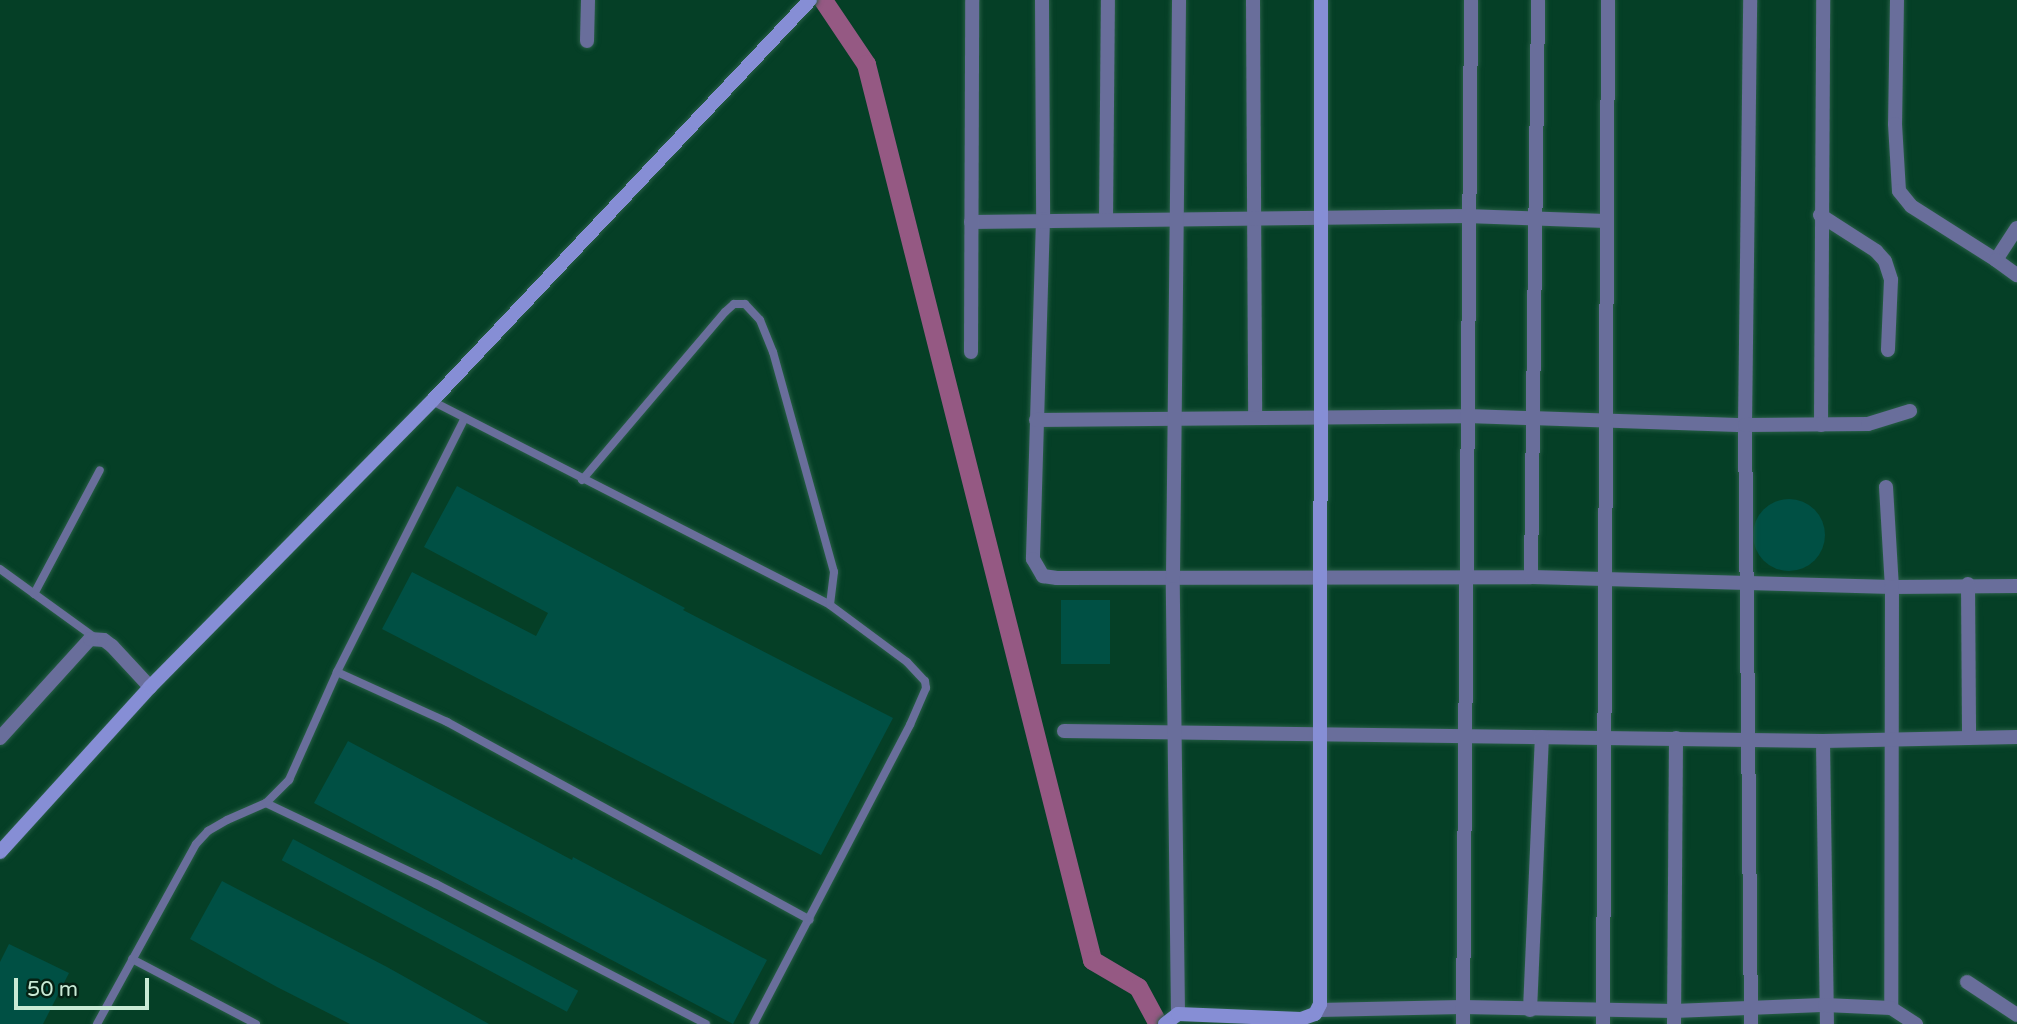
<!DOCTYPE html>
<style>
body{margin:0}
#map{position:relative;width:2017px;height:1024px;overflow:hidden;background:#053f26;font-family:"Varela Round",sans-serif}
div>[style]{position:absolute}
.canal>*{height:19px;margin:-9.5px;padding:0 9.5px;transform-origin:9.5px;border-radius:9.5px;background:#955983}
.building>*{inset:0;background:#005044;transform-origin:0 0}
.round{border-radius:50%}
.roads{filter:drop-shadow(0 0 2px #285e46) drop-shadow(0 0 2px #285e46)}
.service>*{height:8px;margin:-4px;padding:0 4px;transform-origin:4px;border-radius:4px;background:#696e9b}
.minor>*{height:14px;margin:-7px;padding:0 7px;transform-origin:7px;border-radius:7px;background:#696e9b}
.secondary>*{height:14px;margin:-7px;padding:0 7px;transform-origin:7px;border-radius:7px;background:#868ed5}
span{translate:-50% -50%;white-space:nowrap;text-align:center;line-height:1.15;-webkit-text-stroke:5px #052214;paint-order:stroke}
.scale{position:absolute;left:14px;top:978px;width:135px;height:32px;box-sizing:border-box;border:4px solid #c9ead5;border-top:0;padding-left:9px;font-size:21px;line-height:24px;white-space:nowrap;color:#c9ead5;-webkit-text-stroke:5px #052214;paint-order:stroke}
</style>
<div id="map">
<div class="canal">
<i style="left:823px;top:0;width:77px;rotate:56.1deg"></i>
<i style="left:866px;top:64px;width:924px;rotate:75.84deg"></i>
<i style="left:1092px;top:960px;width:53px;rotate:30.4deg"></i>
<i style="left:1138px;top:987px;width:42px;rotate:61.6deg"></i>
</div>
<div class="building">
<i style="clip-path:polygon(457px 486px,685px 608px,683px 610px,893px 718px,821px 855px,382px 629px,412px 572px,536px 636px,548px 613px,424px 547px)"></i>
<i class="round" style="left:1753px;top:499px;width:72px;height:72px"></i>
<i style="left:1110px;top:600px;width:64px;height:49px;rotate:90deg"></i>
<i style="clip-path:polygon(348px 741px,572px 860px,573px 857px,767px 960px,733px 1024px,314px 803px)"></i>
<i style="left:293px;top:839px;width:323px;height:24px;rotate:28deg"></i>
<i style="clip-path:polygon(222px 881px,387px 967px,489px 1024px,350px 1024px,277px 987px,190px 939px)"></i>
<i style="clip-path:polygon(9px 944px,69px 973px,43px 1024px,0 1024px,0 962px)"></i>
</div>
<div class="roads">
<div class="service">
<i style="left:432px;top:401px;width:447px;rotate:27.1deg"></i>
<i style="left:830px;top:605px;width:96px;rotate:36.5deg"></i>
<i style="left:907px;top:662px;width:26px;rotate:47deg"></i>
<i style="left:925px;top:681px;width:7px;rotate:82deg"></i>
<i style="left:926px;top:688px;width:40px;rotate:113.4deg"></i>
<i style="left:910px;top:725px;width:337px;rotate:117.6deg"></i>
<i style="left:582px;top:480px;width:221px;rotate:-49.6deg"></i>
<i style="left:725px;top:312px;width:12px;rotate:-42deg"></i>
<i style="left:734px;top:304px;width:11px"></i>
<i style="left:745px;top:304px;width:22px;rotate:47deg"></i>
<i style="left:760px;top:320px;width:35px;rotate:68deg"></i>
<i style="left:773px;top:352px;width:228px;rotate:74.5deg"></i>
<i style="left:834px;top:572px;width:33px;rotate:97deg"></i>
<i style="left:0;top:569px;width:116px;rotate:35.9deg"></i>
<i style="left:34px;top:594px;width:140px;rotate:-62deg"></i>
<i style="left:337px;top:672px;width:121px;rotate:24.4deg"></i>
<i style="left:447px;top:722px;width:413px;rotate:28.6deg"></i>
<i style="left:266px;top:803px;width:188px;rotate:25.5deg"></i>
<i style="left:436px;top:884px;width:304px;rotate:27.4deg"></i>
<i style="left:132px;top:959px;width:140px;rotate:27.7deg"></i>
<i style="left:97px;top:1024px;width:205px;rotate:-61.2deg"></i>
<i style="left:196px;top:844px;width:18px;rotate:-47deg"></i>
<i style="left:208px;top:831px;width:22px;rotate:-30deg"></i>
<i style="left:227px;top:820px;width:43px;rotate:-23.6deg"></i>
<i style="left:266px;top:803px;width:33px;rotate:-45deg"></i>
<i style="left:289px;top:780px;width:118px;rotate:-66deg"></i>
<i style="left:337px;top:672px;width:284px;rotate:-63.3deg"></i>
</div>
<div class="minor">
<i style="left:1042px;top:0;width:219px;rotate:89.7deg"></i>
<i style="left:1043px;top:219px;width:340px;rotate:91.7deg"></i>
<i style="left:1033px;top:559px;width:20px;rotate:60deg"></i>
<i style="left:1043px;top:576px;width:14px;rotate:8deg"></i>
<i style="left:1057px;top:578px;width:474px;rotate:-0.1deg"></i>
<i style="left:1531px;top:577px;width:361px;rotate:1.6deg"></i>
<i style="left:1892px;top:587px;width:125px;rotate:-0.5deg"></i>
<i style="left:1253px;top:0;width:417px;rotate:89.7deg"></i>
<i style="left:1897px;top:0;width:124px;rotate:90.9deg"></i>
<i style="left:1895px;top:124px;width:67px;rotate:86.6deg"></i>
<i style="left:1899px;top:191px;width:19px;rotate:51deg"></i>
<i style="left:1911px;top:206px;width:101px;rotate:32.4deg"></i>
<i style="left:1996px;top:260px;width:38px;rotate:-57deg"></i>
<i style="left:587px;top:41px;width:41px;rotate:-88.6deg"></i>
<i style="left:1820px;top:215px;width:67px;rotate:32.7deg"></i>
<i style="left:1876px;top:251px;width:13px;rotate:48deg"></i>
<i style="left:1885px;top:261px;width:20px;rotate:72deg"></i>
<i style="left:1891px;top:280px;width:70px;rotate:92.5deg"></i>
<i style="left:1106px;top:219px;width:219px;rotate:-89.5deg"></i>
<i style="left:971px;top:222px;width:498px;rotate:-0.7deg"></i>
<i style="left:1469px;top:216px;width:137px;rotate:2.1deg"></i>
<i style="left:1996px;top:260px;width:26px;rotate:36deg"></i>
<i style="left:971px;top:352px;width:352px;rotate:-89.8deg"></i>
<i style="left:1036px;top:420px;width:431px;rotate:-0.5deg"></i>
<i style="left:1467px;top:416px;width:278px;rotate:1.9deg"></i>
<i style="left:1745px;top:425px;width:425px;rotate:-89.3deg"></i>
<i style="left:1821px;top:425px;width:425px;rotate:-89.7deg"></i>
<i style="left:1886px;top:487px;width:100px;rotate:86.6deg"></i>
<i style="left:1892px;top:587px;width:421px;rotate:90.1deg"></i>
<i style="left:1531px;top:577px;width:577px;rotate:-89.3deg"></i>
<i style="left:1968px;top:584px;width:154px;rotate:89.6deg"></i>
<i style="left:1064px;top:731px;width:759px;rotate:0.75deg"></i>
<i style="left:1823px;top:741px;width:194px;rotate:-1.2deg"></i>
<i style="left:0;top:738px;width:134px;rotate:-47.7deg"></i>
<i style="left:90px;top:639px;width:14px;rotate:4deg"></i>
<i style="left:104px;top:640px;width:10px;rotate:37deg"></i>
<i style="left:112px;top:646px;width:56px;rotate:47.2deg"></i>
<i style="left:1823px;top:741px;width:283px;rotate:89.2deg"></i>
<i style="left:1967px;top:982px;width:60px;rotate:33.4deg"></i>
<i style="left:1318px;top:1010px;width:144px;rotate:-1.2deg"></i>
<i style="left:1462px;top:1007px;width:212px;rotate:1.1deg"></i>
<i style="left:1674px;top:1011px;width:151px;rotate:-2.3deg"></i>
<i style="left:1825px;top:1005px;width:66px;rotate:2.6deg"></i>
<i style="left:1891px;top:1008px;width:30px;rotate:33deg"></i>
<i style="left:1530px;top:1010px;width:273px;rotate:-87.5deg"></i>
<i style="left:1178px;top:1014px;width:438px;rotate:-90.7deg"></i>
<i style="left:1173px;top:576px;width:576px;rotate:-89.4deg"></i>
<i style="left:1463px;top:1024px;width:1024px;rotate:-89.55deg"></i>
<i style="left:1603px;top:1024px;width:1024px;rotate:-89.72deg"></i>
<i style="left:1674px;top:1024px;width:286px;rotate:-89.6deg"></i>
<i style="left:1751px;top:1024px;width:599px;rotate:-90.57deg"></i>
<i style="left:1745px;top:425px;width:123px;rotate:-0.5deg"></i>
<i style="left:1868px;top:424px;width:44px;rotate:-17.2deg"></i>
</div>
<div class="secondary">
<i style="left:0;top:852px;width:223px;rotate:-47.7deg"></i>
<i style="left:150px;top:687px;width:402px;rotate:-45.4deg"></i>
<i style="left:432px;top:401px;width:551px;rotate:-46.69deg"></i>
<i style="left:1165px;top:1024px;width:16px;rotate:-38deg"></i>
<i style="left:1178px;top:1014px;width:123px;rotate:2.3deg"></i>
<i style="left:1301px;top:1019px;width:15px;rotate:-20deg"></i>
<i style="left:1315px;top:1014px;width:11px;rotate:-63deg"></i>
<i style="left:1320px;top:1004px;width:1004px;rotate:-89.94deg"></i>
</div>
</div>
<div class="scale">50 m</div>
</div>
